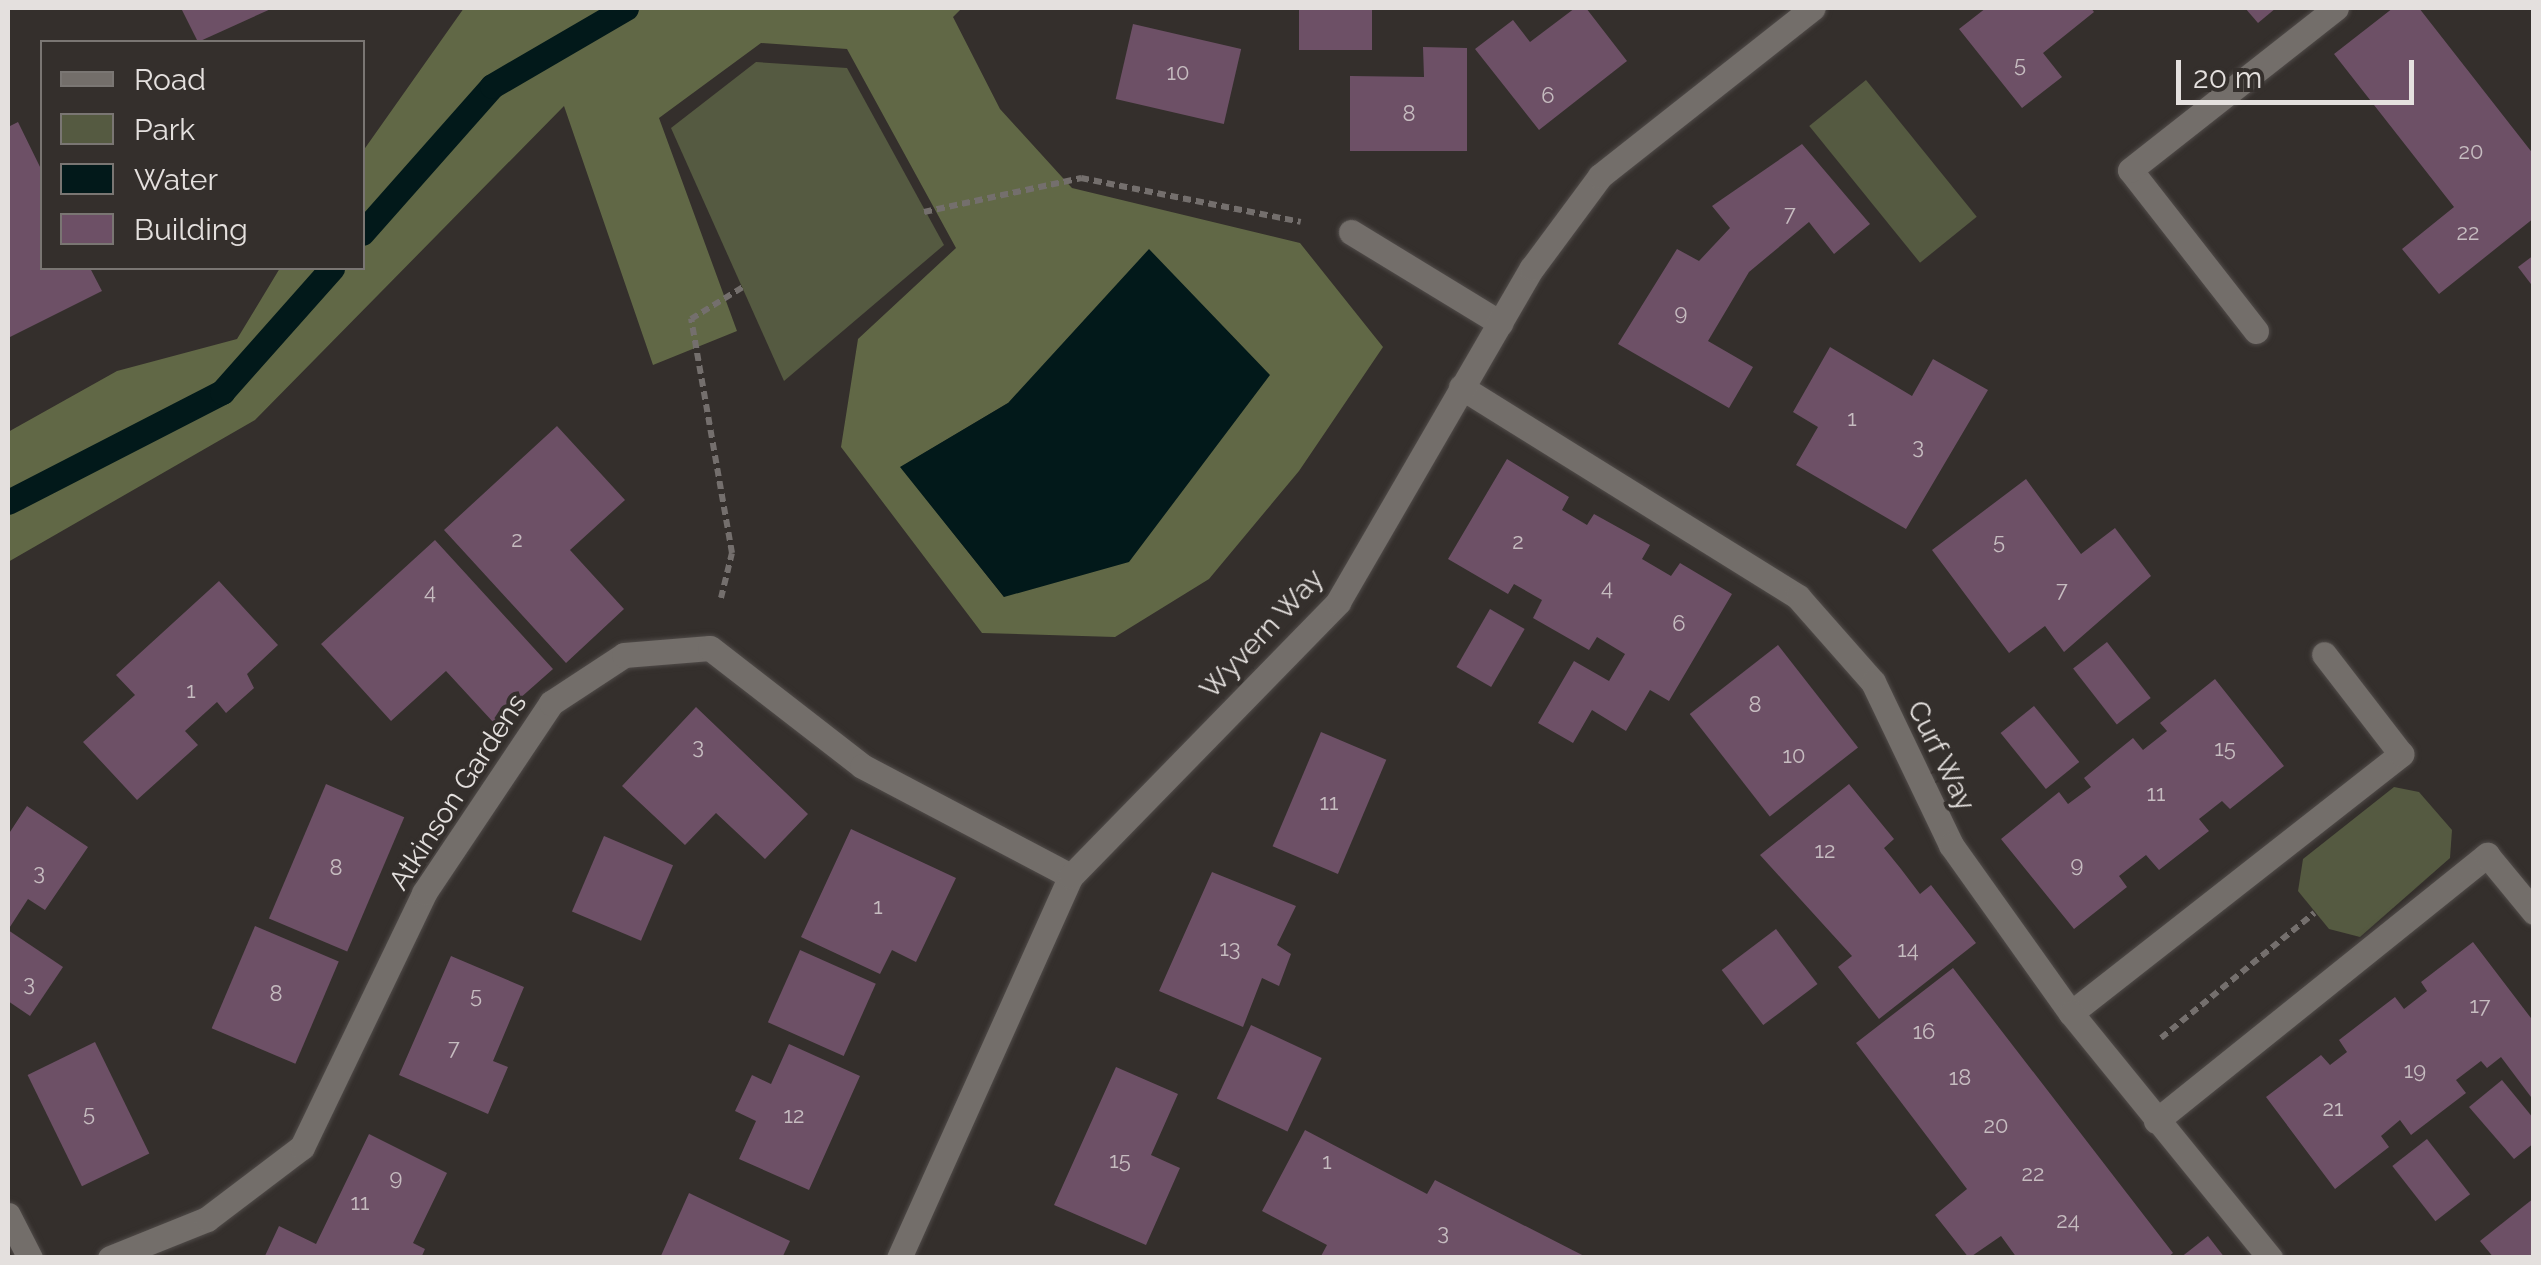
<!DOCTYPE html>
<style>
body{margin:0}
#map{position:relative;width:2541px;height:1265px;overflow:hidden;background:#342f2c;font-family:Raleway,sans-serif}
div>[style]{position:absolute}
.green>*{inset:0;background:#555a41;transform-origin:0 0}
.forest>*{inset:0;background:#616846}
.water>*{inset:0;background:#02191a}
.stream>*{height:25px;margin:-12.5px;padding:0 12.5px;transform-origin:12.5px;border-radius:12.5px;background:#02191a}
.building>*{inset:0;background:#6d5066;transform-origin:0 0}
.path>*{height:6px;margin-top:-3px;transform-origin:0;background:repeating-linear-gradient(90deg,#746f6d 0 8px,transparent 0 13px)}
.roads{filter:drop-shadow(0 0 2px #504b49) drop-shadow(0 0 2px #504b49)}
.lane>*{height:25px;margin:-12.5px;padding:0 12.5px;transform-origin:12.5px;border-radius:12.5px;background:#736e6a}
.street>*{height:25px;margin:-12.5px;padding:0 12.5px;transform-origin:12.5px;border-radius:12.5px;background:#736e6a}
span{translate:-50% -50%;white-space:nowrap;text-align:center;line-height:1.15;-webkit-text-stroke:8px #342f2c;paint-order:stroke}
.number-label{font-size:22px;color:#c6bcc0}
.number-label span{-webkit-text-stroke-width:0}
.street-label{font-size:28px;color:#e4e0de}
.frame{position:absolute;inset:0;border:10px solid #e4e0de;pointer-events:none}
.legend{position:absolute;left:40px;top:40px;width:325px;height:230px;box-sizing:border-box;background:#342f2c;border:2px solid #7a7673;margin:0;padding:12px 18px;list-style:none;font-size:30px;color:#e4e0de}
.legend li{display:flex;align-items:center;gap:20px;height:50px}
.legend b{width:50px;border:2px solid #7a7673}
.scale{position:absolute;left:2176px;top:60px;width:238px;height:45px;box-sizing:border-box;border:5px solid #e4e0de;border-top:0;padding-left:12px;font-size:30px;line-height:35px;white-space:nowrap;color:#e4e0de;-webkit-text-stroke:8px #342f2c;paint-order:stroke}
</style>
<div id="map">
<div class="green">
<i style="clip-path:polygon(756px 62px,847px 68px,944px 245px,784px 381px,671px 128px)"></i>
<i style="left:1866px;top:80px;width:176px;height:73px;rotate:51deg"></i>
<i style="clip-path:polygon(2394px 787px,2419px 792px,2452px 830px,2450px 858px,2360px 937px,2329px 929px,2298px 891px,2303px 859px)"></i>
</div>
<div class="forest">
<i style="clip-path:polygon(evenodd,464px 8px,962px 8px,953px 17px,1000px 109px,1072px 188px,1300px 243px,1383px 347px,1299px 471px,1209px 579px,1115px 637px,982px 633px,841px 447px,858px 339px,956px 248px,847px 49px,761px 43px,659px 118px,737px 331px,653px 365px,564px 106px,255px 420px,8px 562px,8px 432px,117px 371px,237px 339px,280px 268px,362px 268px,363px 151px,464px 8px,1008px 403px,1004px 597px,901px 467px,1008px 403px)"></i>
</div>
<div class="water">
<i style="clip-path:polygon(1149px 249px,1270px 375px,1129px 562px,1004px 597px,900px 467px,1008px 403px)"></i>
</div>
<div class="stream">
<i style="left:362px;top:233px;width:196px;rotate:-48.5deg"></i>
<i style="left:492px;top:86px;width:155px;rotate:-30.2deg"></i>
<i style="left:8px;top:502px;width:241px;rotate:-27.2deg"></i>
<i style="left:222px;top:392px;width:166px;rotate:-48.4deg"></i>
</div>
<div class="building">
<i style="clip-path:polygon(181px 8px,273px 8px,198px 42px)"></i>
<i style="left:1299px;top:8px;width:73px;height:42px"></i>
<i style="clip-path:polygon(1575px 8px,1586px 8px,1627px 61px,1539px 130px,1475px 49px,1513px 20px,1530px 42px)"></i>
<i style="clip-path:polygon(1986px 8px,2091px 8px,2094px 12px,2043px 53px,2062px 77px,2022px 108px,1959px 29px)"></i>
<i style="clip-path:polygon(2245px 8px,2276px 8px,2258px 23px)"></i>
<i style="clip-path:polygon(2393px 8px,2419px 8px,2534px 155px,2534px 218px,2439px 294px,2402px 249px,2454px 207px,2334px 54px)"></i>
<i style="left:1133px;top:24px;width:111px;height:77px;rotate:13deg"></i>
<i style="clip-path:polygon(1423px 47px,1467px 48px,1467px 151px,1350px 151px,1350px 76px,1424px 77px)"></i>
<i style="clip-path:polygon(18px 122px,42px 171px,42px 268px,90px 268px,102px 291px,8px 338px,8px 127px)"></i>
<i style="clip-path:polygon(1802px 144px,1870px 224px,1834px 254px,1809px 222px,1749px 272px,1708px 341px,1753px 367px,1729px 408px,1618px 344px,1677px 249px,1699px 261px,1730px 228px,1712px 206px)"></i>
<i style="clip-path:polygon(2534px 255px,2534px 288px,2518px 267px)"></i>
<i style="clip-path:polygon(1830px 347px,1912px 396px,1933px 359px,1988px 390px,1906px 529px,1796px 465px,1818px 427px,1793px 412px)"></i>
<i style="clip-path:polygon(557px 426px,625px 500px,570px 550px,624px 609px,566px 663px,444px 530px)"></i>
<i style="clip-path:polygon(1507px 459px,1569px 497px,1562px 510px,1587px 525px,1594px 514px,1650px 545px,1642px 559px,1671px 576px,1680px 563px,1732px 594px,1669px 701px,1650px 690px,1626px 731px,1592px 710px,1573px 743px,1538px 723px,1574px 661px,1609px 681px,1625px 654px,1597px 637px,1589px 650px,1533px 618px,1542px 600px,1514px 584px,1508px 594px,1448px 559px)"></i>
<i style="clip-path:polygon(2026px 479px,2081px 554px,2115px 528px,2151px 576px,2064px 652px,2045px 626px,2009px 653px,1932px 550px)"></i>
<i style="clip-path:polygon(435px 540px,553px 669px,493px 722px,446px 671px,391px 721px,321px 644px)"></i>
<i style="clip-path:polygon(219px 581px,278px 645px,247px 674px,254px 688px,226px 713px,217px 702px,185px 731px,198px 745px,137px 800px,83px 742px,135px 695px,116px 675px)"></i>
<i style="left:1490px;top:609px;width:40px;height:67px;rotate:30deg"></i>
<i style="left:2107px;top:642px;width:71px;height:43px;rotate:52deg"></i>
<i style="left:1778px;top:645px;width:130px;height:112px;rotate:52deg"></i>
<i style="clip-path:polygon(2215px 679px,2284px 766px,2230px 809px,2222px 801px,2199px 819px,2209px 831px,2159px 870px,2146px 855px,2119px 876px,2127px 887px,2074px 929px,2001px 839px,2059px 792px,2068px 804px,2091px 787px,2084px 778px,2133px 738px,2143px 750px,2167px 731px,2160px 723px)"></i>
<i style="left:2034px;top:706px;width:72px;height:43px;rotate:51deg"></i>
<i style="clip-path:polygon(696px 707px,808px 814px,765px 859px,716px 813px,685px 845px,622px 786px)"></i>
<i style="left:1321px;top:732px;width:71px;height:124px;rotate:23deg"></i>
<i style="left:326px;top:784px;width:85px;height:146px;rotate:23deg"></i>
<i style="clip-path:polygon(1849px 784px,1894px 839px,1884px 848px,1901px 869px,1920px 894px,1931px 885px,1976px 943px,1879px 1019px,1838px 967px,1852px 956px,1760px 855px)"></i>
<i style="clip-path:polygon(27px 806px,88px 847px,45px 910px,28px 899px,8px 930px,8px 835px)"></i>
<i style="clip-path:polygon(851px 829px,956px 878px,916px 962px,892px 950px,880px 974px,801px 937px)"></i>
<i style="left:604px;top:836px;width:75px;height:82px;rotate:23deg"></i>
<i style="clip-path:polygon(1212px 872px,1296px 906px,1277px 945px,1291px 954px,1279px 986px,1262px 978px,1243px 1027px,1159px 991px)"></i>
<i style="left:255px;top:926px;width:91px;height:111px;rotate:23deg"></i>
<i style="left:1776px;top:929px;width:69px;height:68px;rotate:53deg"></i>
<i style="clip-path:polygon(8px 930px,63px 967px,30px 1016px,8px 1001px)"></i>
<i style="clip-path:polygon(2473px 942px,2534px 1022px,2534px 1101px,2501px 1057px,2487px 1068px,2481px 1061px,2456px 1080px,2466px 1093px,2411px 1135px,2400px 1120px,2381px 1136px,2389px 1147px,2335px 1189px,2266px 1097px,2321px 1055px,2330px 1065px,2347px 1052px,2339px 1040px,2395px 997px,2404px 1009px,2427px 991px,2421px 982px)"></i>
<i style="left:800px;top:950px;width:83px;height:79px;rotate:24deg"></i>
<i style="clip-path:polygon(451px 956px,524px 987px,493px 1061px,508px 1067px,488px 1114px,399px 1075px)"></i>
<i style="clip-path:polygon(1953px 968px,2173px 1253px,2167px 1258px,2017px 1258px,2001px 1236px,1969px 1258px,1935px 1215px,1967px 1189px,1856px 1043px)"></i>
<i style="left:1251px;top:1025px;width:78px;height:81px;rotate:25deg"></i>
<i style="left:95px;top:1042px;width:124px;height:75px;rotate:64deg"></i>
<i style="clip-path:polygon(789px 1044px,860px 1076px,809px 1190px,739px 1159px,756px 1121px,735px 1111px,752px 1075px,771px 1084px)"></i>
<i style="clip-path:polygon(1116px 1067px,1178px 1094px,1151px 1155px,1180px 1168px,1146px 1245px,1054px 1205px)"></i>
<i style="clip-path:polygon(2502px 1080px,2534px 1119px,2534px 1143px,2514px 1159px,2469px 1107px)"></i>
<i style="clip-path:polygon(1305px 1130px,1427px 1194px,1435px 1180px,1588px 1258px,1320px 1258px,1327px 1245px,1262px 1211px)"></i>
<i style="clip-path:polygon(369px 1134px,447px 1173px,413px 1243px,425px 1249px,421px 1258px,264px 1258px,279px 1226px,316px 1244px)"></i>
<i style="left:2427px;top:1139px;width:70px;height:44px;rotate:52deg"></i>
<i style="clip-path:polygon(689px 1193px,790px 1241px,782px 1258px,660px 1258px)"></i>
<i style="clip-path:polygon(2534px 1198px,2534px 1258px,2494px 1258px,2480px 1241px)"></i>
<i style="clip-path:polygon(2208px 1236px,2225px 1258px,2180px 1258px)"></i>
</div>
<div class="path">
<i style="left:924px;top:212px;width:161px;rotate:-12.2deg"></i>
<i style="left:1081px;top:178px;width:224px;rotate:11.3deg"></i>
<i style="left:721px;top:598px;width:46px;rotate:-76.3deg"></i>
<i style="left:732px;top:553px;width:238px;rotate:-99.9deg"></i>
<i style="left:691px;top:319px;width:61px;rotate:-31.6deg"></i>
<i style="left:2161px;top:1038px;width:198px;rotate:-39.2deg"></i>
</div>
<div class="roads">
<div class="lane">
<i style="left:1351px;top:232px;width:175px;rotate:31.4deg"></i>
<i style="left:2256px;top:331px;width:204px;rotate:-128deg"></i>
<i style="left:2130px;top:170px;width:262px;rotate:-38.2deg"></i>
<i style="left:2071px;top:1013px;width:420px;rotate:-38.1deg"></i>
<i style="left:2401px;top:754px;width:126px;rotate:-127.6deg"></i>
<i style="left:2156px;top:1121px;width:425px;rotate:-38.8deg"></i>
<i style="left:2487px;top:855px;width:74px;rotate:50.5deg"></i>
</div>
<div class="street">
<i style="left:1461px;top:387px;width:397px;rotate:31.9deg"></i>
<i style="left:1798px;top:597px;width:113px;rotate:48.6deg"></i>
<i style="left:1873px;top:682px;width:181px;rotate:64.4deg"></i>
<i style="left:1951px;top:845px;width:206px;rotate:54.5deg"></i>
<i style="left:2071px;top:1013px;width:316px;rotate:50.9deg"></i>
<i style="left:8px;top:1215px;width:48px;rotate:62.9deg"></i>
<i style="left:110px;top:1258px;width:105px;rotate:-21.9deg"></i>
<i style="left:207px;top:1219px;width:119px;rotate:-37.2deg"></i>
<i style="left:302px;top:1147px;width:282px;rotate:-64.3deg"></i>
<i style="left:424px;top:893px;width:229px;rotate:-56.2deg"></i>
<i style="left:551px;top:703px;width:87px;rotate:-33.3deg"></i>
<i style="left:624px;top:655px;width:86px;rotate:-4.7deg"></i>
<i style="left:710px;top:648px;width:192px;rotate:37.8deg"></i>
<i style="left:862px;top:766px;width:236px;rotate:27.8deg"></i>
<i style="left:899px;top:1258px;width:419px;rotate:-65.8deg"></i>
<i style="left:1071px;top:876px;width:383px;rotate:-45.7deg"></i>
<i style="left:1338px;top:602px;width:386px;rotate:-59.9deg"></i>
<i style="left:1532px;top:268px;width:114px;rotate:-53.5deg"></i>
<i style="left:1600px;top:176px;width:271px;rotate:-38.3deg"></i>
</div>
</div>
<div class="number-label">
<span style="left:2020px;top:65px">5</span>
<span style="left:1178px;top:73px">10</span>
<span style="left:1548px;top:96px">6</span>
<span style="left:1409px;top:114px">8</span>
<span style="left:2471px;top:152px">20</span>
<span style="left:1790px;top:214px">7</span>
<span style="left:2468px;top:233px">22</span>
<span style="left:1681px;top:313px">9</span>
<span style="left:1852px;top:419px">1</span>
<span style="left:1918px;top:447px">3</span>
<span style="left:517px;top:540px">2</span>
<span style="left:1518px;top:542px">2</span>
<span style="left:1999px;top:542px">5</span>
<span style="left:1607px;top:588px">4</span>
<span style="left:2062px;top:590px">7</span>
<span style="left:430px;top:592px">4</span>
<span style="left:1679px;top:624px">6</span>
<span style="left:191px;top:691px">1</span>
<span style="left:1755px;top:705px">8</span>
<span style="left:698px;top:747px">3</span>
<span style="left:2225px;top:749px">15</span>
<span style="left:1794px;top:756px">10</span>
<span style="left:2156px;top:794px">11</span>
<span style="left:1329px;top:803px">11</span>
<span style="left:1825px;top:851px">12</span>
<span style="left:2077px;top:865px">9</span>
<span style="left:336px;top:868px">8</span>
<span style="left:39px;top:873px">3</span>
<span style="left:878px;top:907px">1</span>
<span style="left:1230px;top:949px">13</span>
<span style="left:1908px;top:950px">14</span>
<span style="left:29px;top:984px">3</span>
<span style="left:276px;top:994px">8</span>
<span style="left:476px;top:996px">5</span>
<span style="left:2480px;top:1006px">17</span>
<span style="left:1924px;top:1032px">16</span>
<span style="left:454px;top:1048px">7</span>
<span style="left:2415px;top:1071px">19</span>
<span style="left:1960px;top:1078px">18</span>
<span style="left:2333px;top:1109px">21</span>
<span style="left:89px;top:1114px">5</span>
<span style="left:794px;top:1116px">12</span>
<span style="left:1996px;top:1126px">20</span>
<span style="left:1120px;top:1161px">15</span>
<span style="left:1327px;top:1162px">1</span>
<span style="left:2033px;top:1174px">22</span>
<span style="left:396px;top:1178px">9</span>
<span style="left:360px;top:1203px">11</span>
<span style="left:2068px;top:1221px">24</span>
<span style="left:1443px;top:1233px">3</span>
</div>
<div class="street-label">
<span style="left:1262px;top:634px;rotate:-47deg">Wyvern Way</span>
<span style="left:1941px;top:756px;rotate:64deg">Curf Way</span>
<span style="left:458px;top:792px;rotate:-57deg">Atkinson Gardens</span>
</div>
<div class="frame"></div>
<ul class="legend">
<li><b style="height:12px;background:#736e6a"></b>Road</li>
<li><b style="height:28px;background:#555a41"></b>Park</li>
<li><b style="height:28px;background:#02191a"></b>Water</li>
<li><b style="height:28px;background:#6d5066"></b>Building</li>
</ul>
<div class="scale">20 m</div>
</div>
